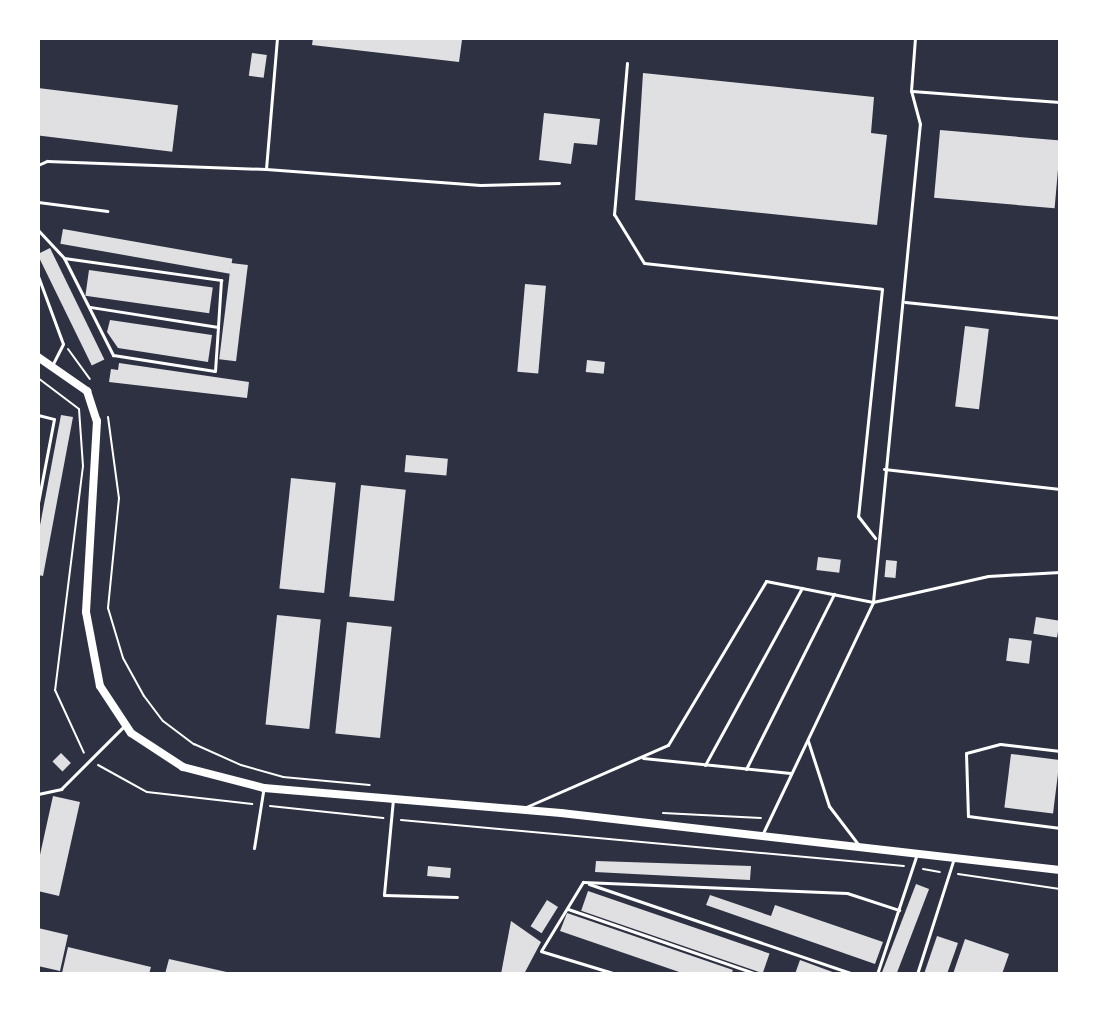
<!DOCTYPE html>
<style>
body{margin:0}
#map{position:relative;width:1098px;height:1012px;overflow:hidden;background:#2d3142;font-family:Arial,sans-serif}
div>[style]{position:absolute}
.building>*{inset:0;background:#e0e0e3;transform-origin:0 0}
.path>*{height:2px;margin:-1px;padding:0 1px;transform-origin:1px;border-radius:1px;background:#fff}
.service>*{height:3px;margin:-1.5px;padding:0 1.5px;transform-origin:1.5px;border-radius:1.5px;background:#fff}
.tertiary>*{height:8px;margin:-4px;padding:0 4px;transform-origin:4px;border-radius:4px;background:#fff}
span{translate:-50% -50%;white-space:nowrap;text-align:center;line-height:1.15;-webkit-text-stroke:8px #fff;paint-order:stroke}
.frame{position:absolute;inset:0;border:40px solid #fff;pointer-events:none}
</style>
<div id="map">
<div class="building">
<i style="clip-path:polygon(313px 38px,445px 38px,462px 40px,459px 62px,312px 45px)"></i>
<i style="left:252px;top:53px;width:15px;height:23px;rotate:8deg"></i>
<i style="clip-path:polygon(643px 73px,874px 97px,871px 133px,887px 135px,877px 225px,635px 200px)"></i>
<i style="left:38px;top:88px;width:141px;height:47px;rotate:7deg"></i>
<i style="clip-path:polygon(544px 113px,600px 119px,597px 145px,574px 143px,571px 164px,539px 160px)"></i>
<i style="left:940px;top:130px;width:121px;height:68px;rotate:5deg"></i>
<i style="left:63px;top:229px;width:172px;height:15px;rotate:10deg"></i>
<i style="left:50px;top:248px;width:124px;height:14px;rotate:64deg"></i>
<i style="left:231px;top:263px;width:17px;height:97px;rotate:7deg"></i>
<i style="left:89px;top:270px;width:125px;height:26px;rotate:8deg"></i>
<i style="left:525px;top:284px;width:21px;height:88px;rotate:5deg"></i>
<i style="clip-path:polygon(110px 320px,212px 335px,208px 362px,118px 348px,107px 332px)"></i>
<i style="left:965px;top:326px;width:24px;height:81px;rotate:7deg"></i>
<i style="left:587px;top:360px;width:18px;height:12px;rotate:6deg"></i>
<i style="clip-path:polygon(119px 363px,249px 382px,247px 398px,109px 382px,111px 369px,118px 370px)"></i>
<i style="clip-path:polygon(61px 415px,73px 417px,43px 576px,38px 575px,38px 536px)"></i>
<i style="left:406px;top:455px;width:42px;height:17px;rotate:5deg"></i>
<i style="left:291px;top:478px;width:45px;height:111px;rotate:6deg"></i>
<i style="left:361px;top:485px;width:45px;height:112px;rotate:6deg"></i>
<i style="left:818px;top:557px;width:23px;height:13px;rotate:7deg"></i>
<i style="left:886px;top:560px;width:11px;height:17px;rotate:5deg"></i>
<i style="left:277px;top:615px;width:44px;height:110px;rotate:6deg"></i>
<i style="left:1036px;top:617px;width:24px;height:17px;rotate:9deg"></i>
<i style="left:347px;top:622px;width:45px;height:112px;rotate:6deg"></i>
<i style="left:1009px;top:638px;width:23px;height:23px;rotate:7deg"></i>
<i style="left:61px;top:753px;width:14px;height:12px;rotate:45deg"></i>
<i style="left:1011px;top:754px;width:49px;height:54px;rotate:7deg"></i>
<i style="clip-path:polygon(53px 796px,80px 802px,59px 896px,38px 891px,38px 864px)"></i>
<i style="clip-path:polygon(596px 861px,751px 866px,750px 880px,595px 872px)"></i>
<i style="left:428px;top:866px;width:23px;height:10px;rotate:5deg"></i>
<i style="left:916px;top:884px;width:14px;height:96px;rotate:21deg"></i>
<i style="left:588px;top:891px;width:192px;height:21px;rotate:19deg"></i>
<i style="clip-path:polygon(710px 895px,771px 916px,775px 905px,883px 942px,875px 964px,706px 905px)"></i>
<i style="left:547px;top:900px;width:13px;height:31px;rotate:32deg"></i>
<i style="clip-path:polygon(567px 913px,733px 970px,731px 974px,685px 974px,560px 931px)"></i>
<i style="clip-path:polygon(511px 921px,541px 942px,524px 974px,501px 974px)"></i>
<i style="clip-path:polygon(38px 928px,68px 935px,60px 971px,38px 966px)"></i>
<i style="clip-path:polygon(937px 936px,958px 943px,947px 974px,924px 974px)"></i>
<i style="clip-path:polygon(965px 939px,1009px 954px,1002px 974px,953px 974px)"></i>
<i style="clip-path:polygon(68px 947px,151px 967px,149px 974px,62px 973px)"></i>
<i style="clip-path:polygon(169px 959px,231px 973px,231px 974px,165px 974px)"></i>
<i style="clip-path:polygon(800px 960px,838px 974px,795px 974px)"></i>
</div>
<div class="path">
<i style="left:68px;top:349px;width:37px;rotate:54deg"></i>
<i style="left:38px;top:378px;width:51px;rotate:37.1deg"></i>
<i style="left:79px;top:409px;width:57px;rotate:86deg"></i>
<i style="left:83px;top:466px;width:226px;rotate:97.1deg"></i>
<i style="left:55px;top:690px;width:69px;rotate:65.3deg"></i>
<i style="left:108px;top:417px;width:82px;rotate:82.3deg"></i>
<i style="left:119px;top:498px;width:111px;rotate:95.7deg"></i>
<i style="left:108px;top:608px;width:52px;rotate:73.3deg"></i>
<i style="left:123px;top:658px;width:43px;rotate:61.1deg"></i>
<i style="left:144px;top:696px;width:31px;rotate:53deg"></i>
<i style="left:163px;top:721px;width:39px;rotate:37deg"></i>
<i style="left:194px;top:744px;width:51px;rotate:24.1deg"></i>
<i style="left:241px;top:765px;width:44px;rotate:15.9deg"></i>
<i style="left:283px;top:777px;width:87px;rotate:5.3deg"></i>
<i style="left:98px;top:765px;width:56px;rotate:28.9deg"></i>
<i style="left:147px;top:792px;width:106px;rotate:6.5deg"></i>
<i style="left:270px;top:806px;width:114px;rotate:6.1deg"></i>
<i style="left:663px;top:813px;width:98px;rotate:2.9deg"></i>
<i style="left:401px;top:820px;width:505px;rotate:5.23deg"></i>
<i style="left:923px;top:869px;width:17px;rotate:10deg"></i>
<i style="left:958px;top:874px;width:103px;rotate:8.4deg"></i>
</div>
<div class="service">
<i style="left:627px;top:63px;width:152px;rotate:94.9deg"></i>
<i style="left:614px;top:214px;width:57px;rotate:58.5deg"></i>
<i style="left:644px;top:263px;width:239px;rotate:6.2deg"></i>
<i style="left:882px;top:289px;width:228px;rotate:96deg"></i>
<i style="left:858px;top:516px;width:28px;rotate:52deg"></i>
<i style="left:912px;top:91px;width:148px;rotate:4.3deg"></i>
<i style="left:38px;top:165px;width:10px;rotate:-24deg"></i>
<i style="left:47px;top:161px;width:219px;rotate:2.1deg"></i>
<i style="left:266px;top:169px;width:215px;rotate:4.3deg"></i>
<i style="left:480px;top:185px;width:79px;rotate:-1.5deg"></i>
<i style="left:266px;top:169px;width:131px;rotate:-85.2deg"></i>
<i style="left:38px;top:202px;width:70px;rotate:7.4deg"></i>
<i style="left:38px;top:230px;width:38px;rotate:47deg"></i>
<i style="left:64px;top:258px;width:159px;rotate:8deg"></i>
<i style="left:221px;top:280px;width:47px;rotate:93.7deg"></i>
<i style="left:218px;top:327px;width:130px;rotate:-171.1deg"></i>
<i style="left:64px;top:258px;width:109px;rotate:63.2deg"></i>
<i style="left:113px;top:355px;width:103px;rotate:8.9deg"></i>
<i style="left:215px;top:371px;width:44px;rotate:-86.1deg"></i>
<i style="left:38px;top:276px;width:72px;rotate:69.8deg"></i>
<i style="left:63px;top:344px;width:22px;rotate:117deg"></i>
<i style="left:905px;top:302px;width:156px;rotate:5.9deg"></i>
<i style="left:38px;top:415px;width:16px;rotate:14deg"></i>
<i style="left:54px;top:419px;width:86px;rotate:100.8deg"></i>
<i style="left:884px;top:469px;width:177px;rotate:6.5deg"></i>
<i style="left:808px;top:741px;width:68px;rotate:72.1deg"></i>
<i style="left:829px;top:806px;width:48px;rotate:52.7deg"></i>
<i style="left:1060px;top:751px;width:60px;rotate:-173.3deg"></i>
<i style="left:1000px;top:744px;width:35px;rotate:165deg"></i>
<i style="left:966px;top:753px;width:63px;rotate:88.2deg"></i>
<i style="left:968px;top:816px;width:93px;rotate:7.4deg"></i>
<i style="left:643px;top:758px;width:148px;rotate:5.8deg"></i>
<i style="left:705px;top:765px;width:202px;rotate:-61.3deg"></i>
<i style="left:746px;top:769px;width:196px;rotate:-63.3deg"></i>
<i style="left:38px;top:794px;width:24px;rotate:-12deg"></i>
<i style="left:61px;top:789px;width:89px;rotate:-45deg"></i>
<i style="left:393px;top:799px;width:96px;rotate:95.4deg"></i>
<i style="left:384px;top:895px;width:73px;rotate:1.6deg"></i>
<i style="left:526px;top:807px;width:155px;rotate:-23.6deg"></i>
<i style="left:668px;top:745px;width:191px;rotate:-59.1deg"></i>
<i style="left:766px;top:581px;width:109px;rotate:11.1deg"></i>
<i style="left:873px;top:602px;width:118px;rotate:-12.7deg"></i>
<i style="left:988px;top:576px;width:72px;rotate:-3.2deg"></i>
<i style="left:763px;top:833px;width:256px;rotate:-64.5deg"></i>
<i style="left:873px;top:602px;width:480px;rotate:-84.4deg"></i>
<i style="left:920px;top:124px;width:34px;rotate:-105deg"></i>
<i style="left:911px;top:91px;width:53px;rotate:-85.7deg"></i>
<i style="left:254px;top:848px;width:57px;rotate:-80.9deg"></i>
<i style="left:589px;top:884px;width:280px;rotate:18.8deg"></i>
<i style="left:568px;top:909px;width:200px;rotate:19deg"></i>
<i style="left:616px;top:974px;width:78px;rotate:-163deg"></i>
<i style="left:541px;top:951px;width:81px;rotate:-58.7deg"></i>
<i style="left:583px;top:882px;width:264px;rotate:2.4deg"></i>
<i style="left:847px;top:893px;width:55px;rotate:18.1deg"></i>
<i style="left:877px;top:974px;width:123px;rotate:-71.6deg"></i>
<i style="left:917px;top:974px;width:119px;rotate:-72.3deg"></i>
</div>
<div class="tertiary">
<i style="left:38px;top:357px;width:60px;rotate:34.8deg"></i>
<i style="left:87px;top:391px;width:32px;rotate:72deg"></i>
<i style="left:97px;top:421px;width:191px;rotate:93.3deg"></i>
<i style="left:86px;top:612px;width:75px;rotate:79.3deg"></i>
<i style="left:100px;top:686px;width:56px;rotate:56.6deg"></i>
<i style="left:131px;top:733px;width:62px;rotate:33.2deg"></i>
<i style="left:183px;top:767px;width:84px;rotate:14.5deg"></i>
<i style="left:264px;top:788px;width:298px;rotate:4.8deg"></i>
<i style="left:561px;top:813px;width:502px;rotate:6.52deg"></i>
</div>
<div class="frame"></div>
</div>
